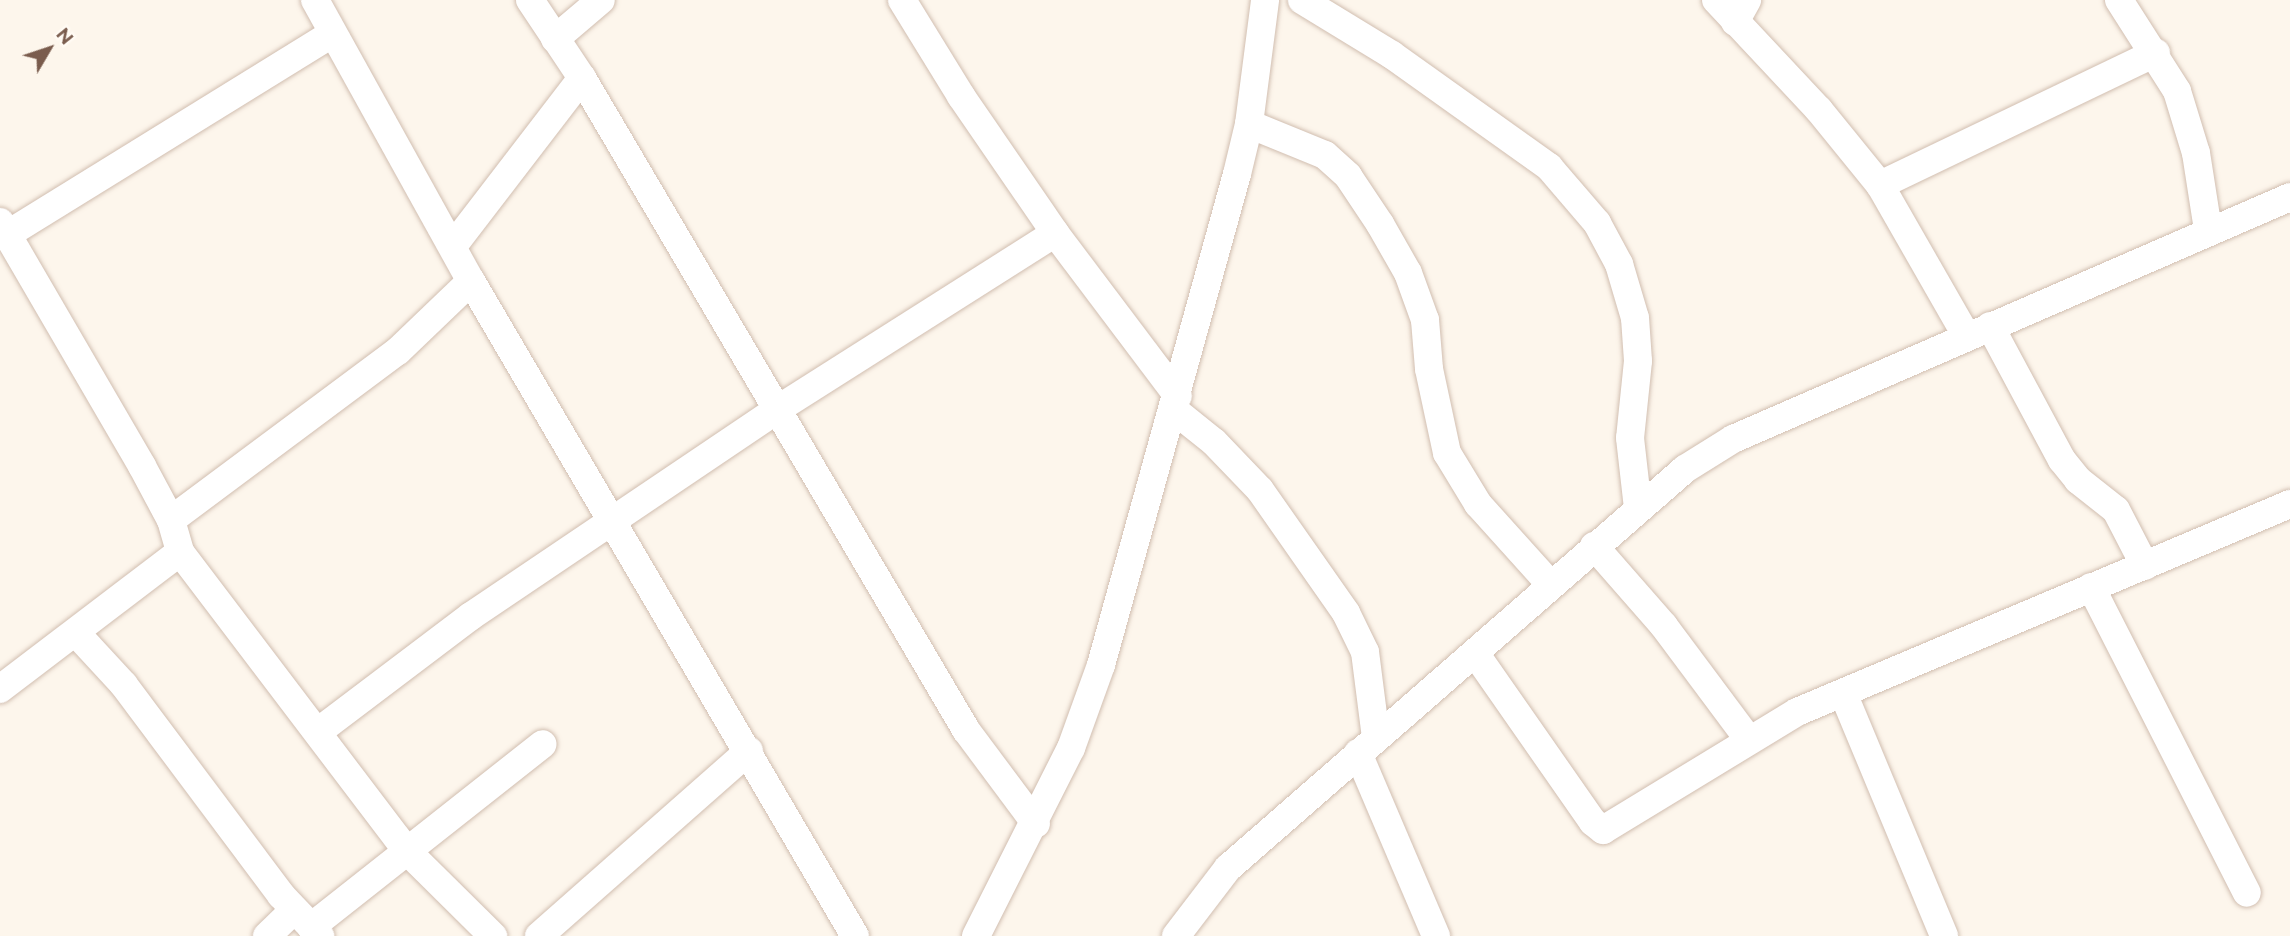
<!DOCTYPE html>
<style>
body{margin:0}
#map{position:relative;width:2290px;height:936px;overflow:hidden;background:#fdf6ec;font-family:Raleway,sans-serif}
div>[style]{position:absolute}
.roads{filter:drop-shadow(0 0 2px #d1beb0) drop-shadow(0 0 2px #d1beb0)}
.minor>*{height:28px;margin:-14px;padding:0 14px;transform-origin:14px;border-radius:14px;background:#fff}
span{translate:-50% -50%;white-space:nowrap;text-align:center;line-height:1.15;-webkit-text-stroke:5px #fffaf3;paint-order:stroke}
.north{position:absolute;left:14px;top:14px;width:70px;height:70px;-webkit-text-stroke:5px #fffaf3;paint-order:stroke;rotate:51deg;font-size:19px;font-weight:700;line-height:28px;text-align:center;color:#7a5c4d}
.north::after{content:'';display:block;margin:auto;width:24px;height:32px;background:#7a5c4d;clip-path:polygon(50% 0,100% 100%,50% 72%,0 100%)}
</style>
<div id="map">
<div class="roads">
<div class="minor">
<i style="left:315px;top:0;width:321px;rotate:61deg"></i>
<i style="left:471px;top:281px;width:759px;rotate:59.62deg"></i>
<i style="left:530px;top:0;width:94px;rotate:56.3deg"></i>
<i style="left:582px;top:78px;width:757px;rotate:59.5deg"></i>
<i style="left:966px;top:730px;width:117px;rotate:53.3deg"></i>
<i style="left:902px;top:0;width:113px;rotate:58.4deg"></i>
<i style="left:961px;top:96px;width:166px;rotate:55.5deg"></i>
<i style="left:1055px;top:233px;width:204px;rotate:53deg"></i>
<i style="left:1302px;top:0;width:105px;rotate:31.4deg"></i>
<i style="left:1392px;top:55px;width:193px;rotate:35.5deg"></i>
<i style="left:1549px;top:167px;width:74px;rotate:49.4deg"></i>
<i style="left:1597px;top:223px;width:47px;rotate:61.8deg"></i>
<i style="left:1619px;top:264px;width:56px;rotate:73.5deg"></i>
<i style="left:1635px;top:318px;width:43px;rotate:86deg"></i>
<i style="left:1638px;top:361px;width:77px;rotate:95.9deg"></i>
<i style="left:1630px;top:438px;width:70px;rotate:83.5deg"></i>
<i style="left:1716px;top:0;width:151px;rotate:46.9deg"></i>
<i style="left:1819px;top:110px;width:97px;rotate:50.9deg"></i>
<i style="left:1880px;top:185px;width:173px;rotate:60.2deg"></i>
<i style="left:2119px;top:0;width:108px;rotate:57.5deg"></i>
<i style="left:2177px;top:91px;width:65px;rotate:73deg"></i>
<i style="left:2196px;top:153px;width:78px;rotate:81.1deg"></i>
<i style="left:1735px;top:22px;width:25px;rotate:-61deg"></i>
<i style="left:555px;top:39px;width:60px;rotate:-40.3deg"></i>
<i style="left:1249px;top:124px;width:82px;rotate:22.2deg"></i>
<i style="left:1325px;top:155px;width:31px;rotate:42deg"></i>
<i style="left:1348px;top:176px;width:58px;rotate:56.3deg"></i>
<i style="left:1380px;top:224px;width:56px;rotate:60.3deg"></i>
<i style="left:1408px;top:273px;width:50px;rotate:70.1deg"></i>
<i style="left:1425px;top:320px;width:49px;rotate:85.3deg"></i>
<i style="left:1429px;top:369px;width:86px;rotate:77.9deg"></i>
<i style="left:1447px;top:453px;width:60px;rotate:58.7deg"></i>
<i style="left:1478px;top:504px;width:109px;rotate:48deg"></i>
<i style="left:1880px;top:185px;width:306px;rotate:-25.6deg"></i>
<i style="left:0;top:222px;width:282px;rotate:59.8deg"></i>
<i style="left:142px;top:466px;width:61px;rotate:61.8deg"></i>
<i style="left:171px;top:520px;width:33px;rotate:74deg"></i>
<i style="left:180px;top:552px;width:377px;rotate:52.8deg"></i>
<i style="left:408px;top:852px;width:120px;rotate:44.7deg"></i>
<i style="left:8px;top:234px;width:381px;rotate:-31.7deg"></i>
<i style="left:453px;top:246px;width:212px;rotate:-52.5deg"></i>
<i style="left:1990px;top:326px;width:152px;rotate:61.8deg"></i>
<i style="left:2062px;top:460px;width:26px;rotate:51deg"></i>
<i style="left:2078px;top:480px;width:48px;rotate:38.3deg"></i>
<i style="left:2116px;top:510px;width:63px;rotate:62.6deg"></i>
<i style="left:1174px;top:410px;width:51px;rotate:38.7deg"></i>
<i style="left:1214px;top:442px;width:66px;rotate:46.2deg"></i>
<i style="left:1260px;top:490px;width:150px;rotate:55deg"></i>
<i style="left:1346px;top:613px;width:43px;rotate:64deg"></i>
<i style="left:1365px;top:652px;width:87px;rotate:82.7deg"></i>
<i style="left:171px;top:520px;width:283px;rotate:-36.7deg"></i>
<i style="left:398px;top:351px;width:101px;rotate:-43.8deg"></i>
<i style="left:1594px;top:546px;width:106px;rotate:48.8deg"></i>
<i style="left:1664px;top:626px;width:142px;rotate:53.3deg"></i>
<i style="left:2091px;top:587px;width:343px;rotate:63deg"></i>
<i style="left:77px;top:634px;width:69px;rotate:47.3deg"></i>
<i style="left:124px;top:685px;width:262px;rotate:53.2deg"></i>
<i style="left:281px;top:895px;width:57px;rotate:46.4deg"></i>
<i style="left:1475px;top:653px;width:206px;rotate:55.1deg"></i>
<i style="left:1593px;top:822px;width:13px;rotate:39deg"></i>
<i style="left:1603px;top:830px;width:227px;rotate:-31.3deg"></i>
<i style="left:1797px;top:712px;width:535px;rotate:-22.88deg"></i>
<i style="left:0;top:689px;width:226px;rotate:-37.3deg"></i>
<i style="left:1843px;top:693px;width:263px;rotate:67.4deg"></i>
<i style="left:319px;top:731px;width:191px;rotate:-37.1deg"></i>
<i style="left:471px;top:616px;width:370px;rotate:-34deg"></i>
<i style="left:778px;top:409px;width:328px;rotate:-32.4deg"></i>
<i style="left:1358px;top:753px;width:199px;rotate:66.9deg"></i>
<i style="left:311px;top:927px;width:295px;rotate:-38.3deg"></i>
<i style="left:267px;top:936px;width:37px;rotate:-44deg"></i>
<i style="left:539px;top:936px;width:280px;rotate:-41.4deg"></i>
<i style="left:976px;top:936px;width:211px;rotate:-63.2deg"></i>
<i style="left:1071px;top:748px;width:88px;rotate:-70.1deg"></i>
<i style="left:1101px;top:665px;width:509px;rotate:-74.52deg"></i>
<i style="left:1237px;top:174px;width:51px;rotate:-76.5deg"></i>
<i style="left:1249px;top:124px;width:125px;rotate:-82.6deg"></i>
<i style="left:1176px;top:936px;width:86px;rotate:-52.6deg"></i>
<i style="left:1228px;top:868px;width:607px;rotate:-41.12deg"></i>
<i style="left:1685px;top:469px;width:57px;rotate:-32deg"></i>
<i style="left:1733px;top:439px;width:607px;rotate:-23.48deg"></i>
</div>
</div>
<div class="north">N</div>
</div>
